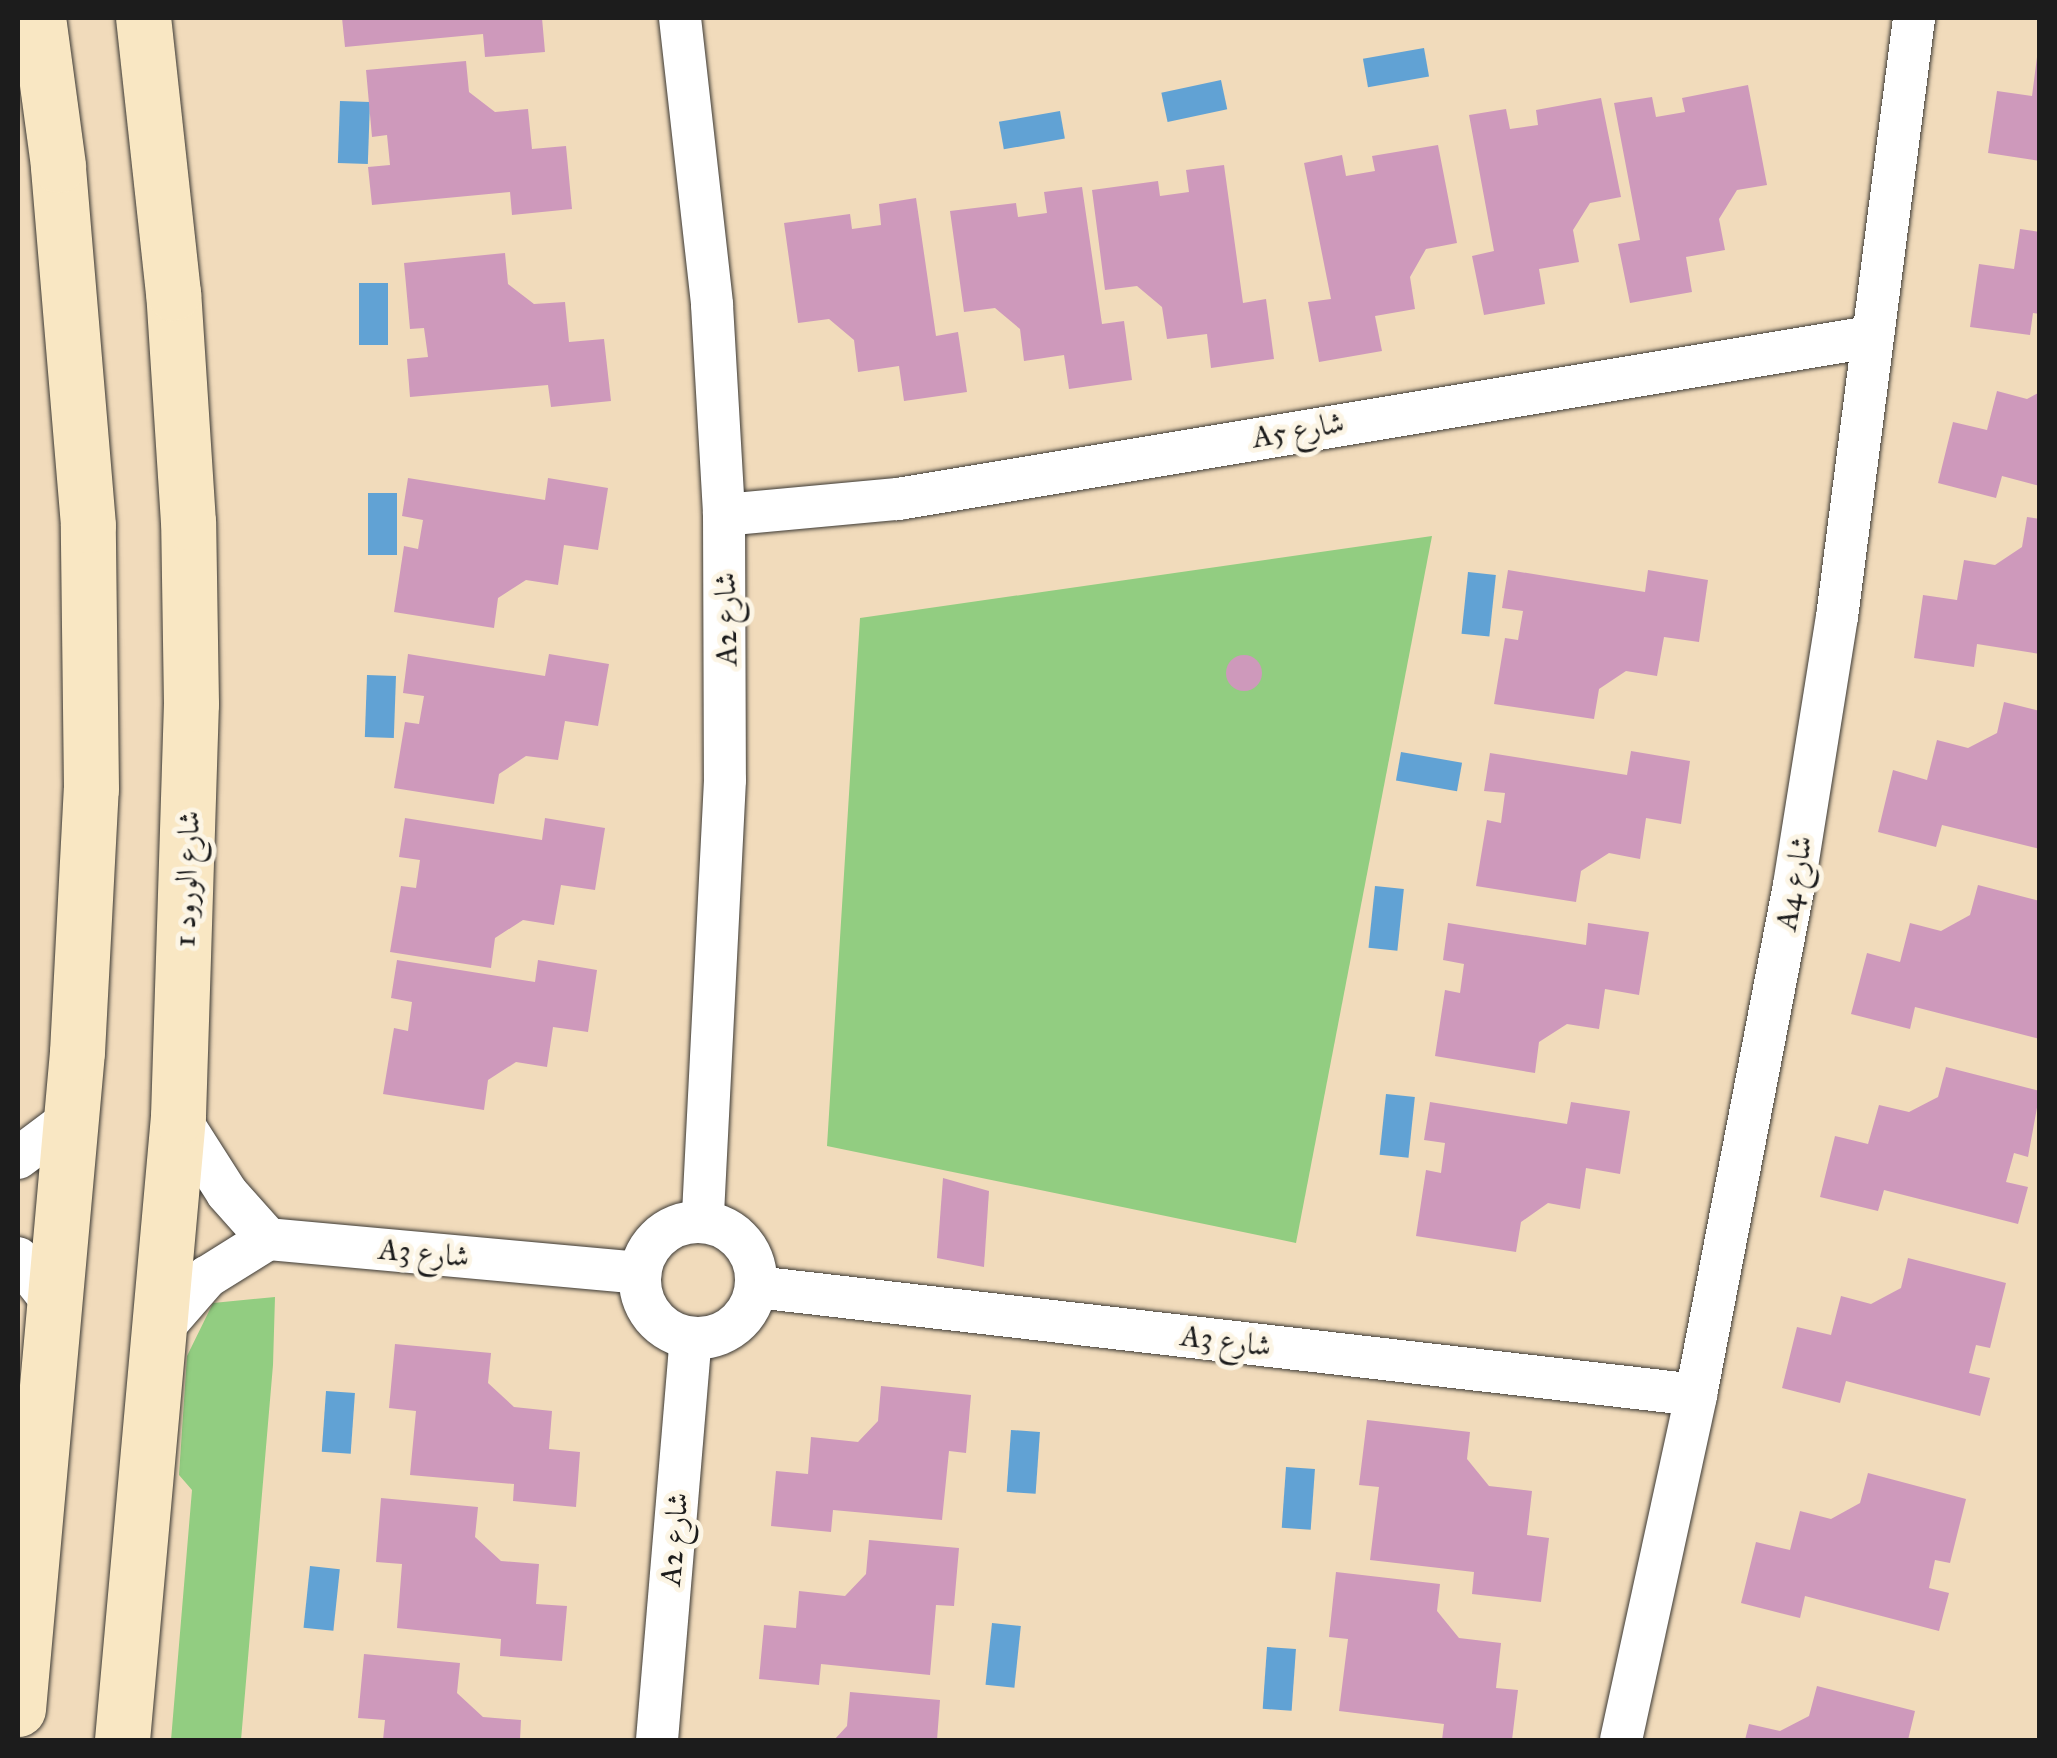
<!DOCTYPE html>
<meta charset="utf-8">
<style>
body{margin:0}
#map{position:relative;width:2057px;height:1758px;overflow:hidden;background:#f1dbbb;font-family:"IM FELL Great Primer",Amiri,serif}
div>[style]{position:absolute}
.green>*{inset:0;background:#92cd81}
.water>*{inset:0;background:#61a2d4;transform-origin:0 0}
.building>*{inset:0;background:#ce99bb}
.round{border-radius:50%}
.roads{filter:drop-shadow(0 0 2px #3c3934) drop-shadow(0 0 2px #3c3934)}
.street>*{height:42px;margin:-21px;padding:0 21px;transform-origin:21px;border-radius:21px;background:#fff}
.street>.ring{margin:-21px;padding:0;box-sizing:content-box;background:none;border:42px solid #fff;border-radius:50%}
.secondary>*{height:55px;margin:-27.5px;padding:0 27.5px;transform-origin:27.5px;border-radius:27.5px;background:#f9e7c3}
span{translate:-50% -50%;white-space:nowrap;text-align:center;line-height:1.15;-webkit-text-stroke:10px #fcf5e5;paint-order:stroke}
.street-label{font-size:30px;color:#1c1c1c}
.frame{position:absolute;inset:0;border:20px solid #1c1c1c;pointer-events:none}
</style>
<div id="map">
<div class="green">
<i style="clip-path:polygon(1432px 536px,1296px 1243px,827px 1146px,860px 618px)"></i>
<i style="clip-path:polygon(275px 1297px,273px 1365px,241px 1740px,171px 1740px,192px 1490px,179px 1475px,187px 1356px,213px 1303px)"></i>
</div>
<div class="water">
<i style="left:1424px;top:48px;width:29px;height:62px;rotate:80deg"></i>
<i style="left:1221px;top:80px;width:30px;height:61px;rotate:78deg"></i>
<i style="left:340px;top:101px;width:30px;height:62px;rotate:2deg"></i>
<i style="left:1060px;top:111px;width:28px;height:62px;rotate:80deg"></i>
<i style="left:359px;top:283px;width:29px;height:62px"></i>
<i style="left:368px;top:493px;width:29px;height:62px"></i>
<i style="left:1468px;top:572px;width:28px;height:62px;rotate:6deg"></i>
<i style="left:367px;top:675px;width:29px;height:62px;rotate:2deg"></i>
<i style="left:1401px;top:752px;width:62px;height:29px;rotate:10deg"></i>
<i style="left:1375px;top:886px;width:29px;height:62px;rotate:6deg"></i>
<i style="left:1386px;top:1094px;width:29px;height:61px;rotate:6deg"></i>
<i style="left:326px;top:1391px;width:29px;height:61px;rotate:4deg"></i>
<i style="left:1011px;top:1430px;width:29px;height:62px;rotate:4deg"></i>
<i style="left:1286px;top:1467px;width:29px;height:61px;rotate:4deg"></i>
<i style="left:310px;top:1566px;width:30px;height:62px;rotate:6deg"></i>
<i style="left:992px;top:1623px;width:29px;height:62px;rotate:6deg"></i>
<i style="left:1267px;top:1647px;width:29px;height:62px;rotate:4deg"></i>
</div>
<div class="building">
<i style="clip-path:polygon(342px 18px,542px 18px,545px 52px,485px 57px,483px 34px,345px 47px)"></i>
<i style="clip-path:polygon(2037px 57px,2040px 161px,1988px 153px,1997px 91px,2032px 96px)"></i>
<i style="clip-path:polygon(466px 61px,469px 92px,495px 112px,528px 109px,532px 149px,566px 146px,572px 209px,512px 215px,510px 192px,372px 205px,368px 167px,390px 165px,387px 135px,372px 137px,366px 70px)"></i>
<i style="clip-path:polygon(1748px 85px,1767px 185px,1737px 190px,1719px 219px,1725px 250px,1686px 257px,1692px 292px,1630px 303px,1618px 244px,1640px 240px,1614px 103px,1652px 97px,1656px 117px,1685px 112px,1682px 98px)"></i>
<i style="clip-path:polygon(1601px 98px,1621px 197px,1590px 203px,1573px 230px,1579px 262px,1539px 269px,1545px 304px,1484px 315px,1472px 256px,1494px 251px,1469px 115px,1506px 109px,1510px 129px,1538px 125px,1536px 110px)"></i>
<i style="clip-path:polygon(1438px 145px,1457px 243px,1426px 249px,1410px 277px,1415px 309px,1375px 316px,1382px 351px,1319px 362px,1308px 302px,1331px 299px,1304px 163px,1342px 155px,1346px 176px,1375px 171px,1372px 156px)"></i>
<i style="clip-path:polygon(1224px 165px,1243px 303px,1266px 299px,1274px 359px,1211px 368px,1207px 334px,1167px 339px,1162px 307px,1137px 286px,1105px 290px,1092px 190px,1158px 181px,1160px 196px,1189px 192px,1186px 170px)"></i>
<i style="clip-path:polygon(1082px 187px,1102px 324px,1124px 321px,1132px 380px,1069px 389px,1064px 355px,1024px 361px,1020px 329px,995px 308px,964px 312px,950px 211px,1016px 203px,1018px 217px,1047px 213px,1044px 192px)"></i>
<i style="clip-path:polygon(916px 198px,936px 336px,958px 332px,967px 392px,904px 401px,899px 366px,858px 372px,854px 340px,829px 319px,798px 323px,784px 223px,850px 214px,852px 229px,881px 225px,879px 204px)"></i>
<i style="clip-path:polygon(2020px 229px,2040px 232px,2040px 314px,2033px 313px,2030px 335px,1970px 327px,1979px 264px,2014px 269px)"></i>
<i style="clip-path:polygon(505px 253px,508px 284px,534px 304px,565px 302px,569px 342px,604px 339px,611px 401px,551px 407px,548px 385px,410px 397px,407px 359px,428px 357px,424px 328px,410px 329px,404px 263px)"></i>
<i style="clip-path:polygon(1997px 391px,2027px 399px,2040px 392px,2040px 486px,2002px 476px,1996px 498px,1938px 483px,1953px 422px,1987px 430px)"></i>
<i style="clip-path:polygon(408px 478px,545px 500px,548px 478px,608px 488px,598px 550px,564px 545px,558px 585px,526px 580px,498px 598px,494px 628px,394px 612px,404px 546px,418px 549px,423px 520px,402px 516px)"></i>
<i style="clip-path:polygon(2027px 517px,2040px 519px,2040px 654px,1977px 644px,1974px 667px,1914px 658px,1923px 595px,1957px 600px,1964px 560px,1995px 565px,2022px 547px)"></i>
<i style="clip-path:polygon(1508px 570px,1645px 592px,1648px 570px,1708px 580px,1699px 642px,1664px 637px,1657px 676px,1626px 671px,1599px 689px,1594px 719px,1494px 704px,1505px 638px,1518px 640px,1523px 611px,1502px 608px)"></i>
<i style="clip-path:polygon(408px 654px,545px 676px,549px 654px,609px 664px,598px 726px,565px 721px,558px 760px,526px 756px,499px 774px,494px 804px,394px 788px,405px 722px,419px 724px,424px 696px,403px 693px)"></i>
<i class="round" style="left:1226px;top:655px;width:36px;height:36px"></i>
<i style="clip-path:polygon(2004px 702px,2040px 711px,2040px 849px,1942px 825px,1936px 847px,1878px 832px,1893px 770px,1927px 780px,1937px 740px,1968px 748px,1997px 733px)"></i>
<i style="clip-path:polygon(1631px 751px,1690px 761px,1681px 824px,1646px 818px,1640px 859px,1609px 853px,1581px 871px,1576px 902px,1476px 886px,1487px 820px,1501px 823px,1505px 793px,1484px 791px,1490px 753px,1627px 775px)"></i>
<i style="clip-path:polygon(405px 818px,542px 840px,545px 818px,605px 828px,595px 890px,561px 885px,554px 925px,523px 920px,495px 938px,491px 968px,390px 952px,401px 886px,416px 888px,420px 860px,399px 857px)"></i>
<i style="clip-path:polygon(1978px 885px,2040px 901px,2040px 1039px,1915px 1007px,1910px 1029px,1851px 1014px,1867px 953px,1900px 962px,1910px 923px,1941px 931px,1970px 915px)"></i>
<i style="clip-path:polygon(1448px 923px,1586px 945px,1588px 923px,1649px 932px,1639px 995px,1605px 989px,1599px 1029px,1567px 1024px,1539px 1042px,1535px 1073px,1435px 1056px,1445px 990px,1460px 993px,1464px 964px,1443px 960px)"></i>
<i style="clip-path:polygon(397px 960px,535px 982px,538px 960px,597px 970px,588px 1032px,553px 1027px,547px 1067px,516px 1062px,488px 1080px,484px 1110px,383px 1094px,394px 1028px,408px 1031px,412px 1002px,391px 998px)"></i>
<i style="clip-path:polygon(1946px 1067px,2040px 1091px,2028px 1157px,2014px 1153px,2006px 1182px,2028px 1187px,2018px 1224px,1884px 1190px,1878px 1211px,1820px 1197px,1835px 1136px,1868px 1144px,1879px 1105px,1909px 1112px,1938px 1097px)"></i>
<i style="clip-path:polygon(1430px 1102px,1567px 1124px,1571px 1102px,1630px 1111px,1620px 1174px,1586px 1168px,1580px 1209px,1548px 1203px,1521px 1222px,1516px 1252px,1416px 1236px,1426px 1170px,1441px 1173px,1445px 1143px,1424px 1140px)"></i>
<i style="clip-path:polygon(943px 1178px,989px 1191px,984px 1267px,937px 1258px)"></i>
<i style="clip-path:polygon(1908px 1258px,2006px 1283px,1990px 1348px,1976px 1345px,1969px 1373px,1990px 1378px,1980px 1416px,1846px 1381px,1840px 1403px,1782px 1388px,1797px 1327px,1831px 1335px,1841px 1296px,1871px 1304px,1901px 1288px)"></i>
<i style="clip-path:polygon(395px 1344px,491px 1353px,488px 1383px,514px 1407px,552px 1411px,549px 1449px,580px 1452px,576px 1507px,513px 1501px,514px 1484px,410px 1475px,416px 1411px,389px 1408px)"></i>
<i style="clip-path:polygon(881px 1386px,971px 1395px,966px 1453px,949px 1451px,942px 1520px,833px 1510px,831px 1532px,771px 1526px,776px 1471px,808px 1474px,811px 1437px,858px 1442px,878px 1421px)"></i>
<i style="clip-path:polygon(1367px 1420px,1470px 1432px,1467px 1459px,1489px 1486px,1532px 1491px,1527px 1535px,1549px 1538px,1541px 1602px,1472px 1594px,1474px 1572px,1370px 1560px,1379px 1487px,1359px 1485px)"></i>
<i style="clip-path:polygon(1868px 1473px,1966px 1499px,1950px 1563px,1935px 1560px,1929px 1588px,1949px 1593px,1939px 1631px,1805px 1596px,1800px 1618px,1741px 1603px,1756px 1542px,1790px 1550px,1800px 1511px,1831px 1519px,1860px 1503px)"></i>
<i style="clip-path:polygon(381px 1498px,478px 1507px,475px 1537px,501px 1561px,539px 1564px,536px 1604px,567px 1606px,562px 1661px,500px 1656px,501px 1639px,397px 1628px,402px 1564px,376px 1562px)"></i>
<i style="clip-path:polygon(869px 1540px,959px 1548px,954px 1606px,936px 1605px,930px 1675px,821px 1664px,819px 1685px,759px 1679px,764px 1625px,796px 1628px,799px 1591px,845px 1596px,866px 1574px)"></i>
<i style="clip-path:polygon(1336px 1572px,1440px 1584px,1437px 1611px,1459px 1638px,1501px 1643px,1496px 1688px,1518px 1690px,1512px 1740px,1442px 1740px,1444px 1724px,1339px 1711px,1348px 1639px,1329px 1637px)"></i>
<i style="clip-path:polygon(364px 1654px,460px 1663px,457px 1693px,483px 1717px,521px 1720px,520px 1740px,383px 1740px,385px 1720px,358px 1718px)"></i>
<i style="clip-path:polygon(1817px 1686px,1915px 1711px,1908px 1740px,1745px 1740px,1749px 1724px,1780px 1731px,1809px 1716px)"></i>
<i style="clip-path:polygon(850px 1692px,940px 1700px,937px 1740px,834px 1740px,847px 1726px)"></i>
</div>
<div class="roads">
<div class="street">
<i style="left:680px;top:18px;width:289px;rotate:83.6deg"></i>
<i style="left:712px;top:305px;width:210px;rotate:86.7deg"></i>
<i style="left:724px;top:515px;width:265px;rotate:89.8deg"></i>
<i style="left:725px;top:780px;width:442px;rotate:92.9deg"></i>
<i style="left:724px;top:515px;width:175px;rotate:-5.3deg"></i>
<i style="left:898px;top:499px;width:985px;rotate:-9.46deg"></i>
<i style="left:178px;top:1116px;width:91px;rotate:57.5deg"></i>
<i style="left:227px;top:1193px;width:62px;rotate:48.3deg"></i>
<i style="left:18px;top:1158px;width:65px;rotate:-36.9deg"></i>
<i class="ring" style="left:640px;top:1222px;width:74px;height:74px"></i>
<i style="left:18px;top:1258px;width:53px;rotate:51.8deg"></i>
<i style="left:756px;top:1287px;width:946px;rotate:6.55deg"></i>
<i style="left:160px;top:1331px;width:72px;rotate:-49deg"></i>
<i style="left:207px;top:1277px;width:72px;rotate:-31.9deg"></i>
<i style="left:268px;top:1239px;width:374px;rotate:5.2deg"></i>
<i style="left:657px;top:1740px;width:403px;rotate:-85.2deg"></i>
<i style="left:1621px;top:1740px;width:353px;rotate:-77.7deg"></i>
<i style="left:1696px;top:1395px;width:519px;rotate:-79.12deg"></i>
<i style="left:1794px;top:885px;width:271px;rotate:-80.9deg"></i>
<i style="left:1837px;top:617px;width:604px;rotate:-82.67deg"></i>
</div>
<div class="secondary">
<i style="left:18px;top:1709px;width:660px;rotate:-84.87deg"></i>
<i style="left:77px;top:1052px;width:263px;rotate:-87deg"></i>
<i style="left:91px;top:789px;width:264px;rotate:-90.7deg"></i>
<i style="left:88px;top:525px;width:361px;rotate:-94.8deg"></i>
<i style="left:58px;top:165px;width:148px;rotate:-97.7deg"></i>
<i style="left:122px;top:1740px;width:627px;rotate:-84.87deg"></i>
<i style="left:178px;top:1116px;width:412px;rotate:-88.2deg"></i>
<i style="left:191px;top:704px;width:182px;rotate:-90.9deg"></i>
<i style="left:188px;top:522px;width:229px;rotate:-93.7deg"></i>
<i style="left:173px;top:293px;width:277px;rotate:-96.2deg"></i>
</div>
</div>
<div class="street-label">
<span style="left:1298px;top:430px;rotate:-10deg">A5 شارع</span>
<span style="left:726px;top:619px;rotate:-91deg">A2 شارع</span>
<span style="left:187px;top:879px;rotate:-88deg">شارع الورود 1</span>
<span style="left:1794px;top:883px;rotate:-80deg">A4 شارع</span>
<span style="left:424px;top:1253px;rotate:5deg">A3 شارع</span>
<span style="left:1226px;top:1341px;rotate:7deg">A3 شارع</span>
<span style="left:674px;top:1539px;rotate:-85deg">A2 شارع</span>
</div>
<div class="frame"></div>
</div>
